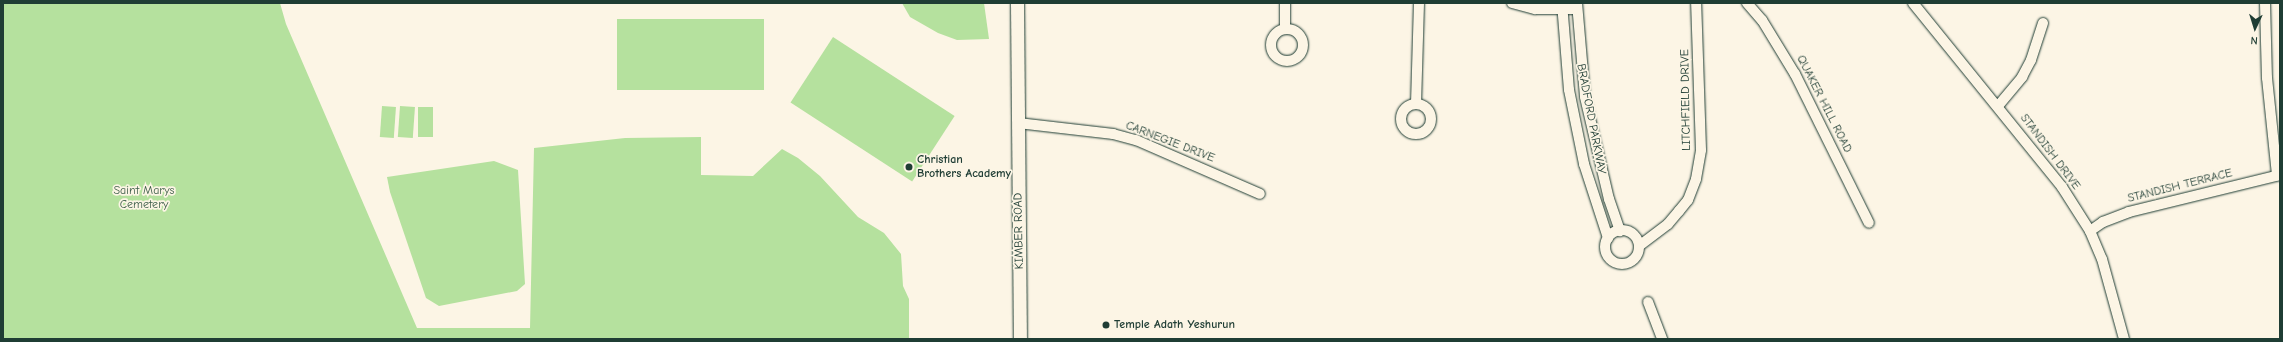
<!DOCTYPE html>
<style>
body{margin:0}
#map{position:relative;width:2283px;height:342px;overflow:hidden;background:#fcf5e5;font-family:"Comic Neue",sans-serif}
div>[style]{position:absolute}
.green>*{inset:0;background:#b5e19e;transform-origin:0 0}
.roads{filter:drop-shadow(0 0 1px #1f3d34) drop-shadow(0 0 1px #1f3d34)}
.minor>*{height:10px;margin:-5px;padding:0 5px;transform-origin:5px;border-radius:5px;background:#fcf5e5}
.minor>.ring{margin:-5px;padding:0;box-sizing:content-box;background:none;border:10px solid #fcf5e5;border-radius:50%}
.tertiary>*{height:13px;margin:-6.5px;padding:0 6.5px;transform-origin:6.5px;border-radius:6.5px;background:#fcf5e5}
.dots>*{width:11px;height:11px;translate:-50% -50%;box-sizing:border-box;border:2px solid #fcf5e5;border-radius:50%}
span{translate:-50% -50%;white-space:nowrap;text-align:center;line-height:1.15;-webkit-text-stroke:3.5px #fcf5e5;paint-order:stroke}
.street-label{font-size:12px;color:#1f3d34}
.poi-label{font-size:12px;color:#1f3d34;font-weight:700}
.left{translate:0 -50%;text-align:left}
.park-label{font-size:12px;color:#3d5e49}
.frame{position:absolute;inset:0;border:4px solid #1f3d34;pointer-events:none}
.north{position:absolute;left:2235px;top:8px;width:40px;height:40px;-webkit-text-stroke:3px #fcf5e5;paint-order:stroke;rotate:184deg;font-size:11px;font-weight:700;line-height:16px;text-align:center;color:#1f3d34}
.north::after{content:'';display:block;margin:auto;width:14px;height:18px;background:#1f3d34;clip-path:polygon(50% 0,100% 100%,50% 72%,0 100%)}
</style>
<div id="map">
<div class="green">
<i style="clip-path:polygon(3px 3px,280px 3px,286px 24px,417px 328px,530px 328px,534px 148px,625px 138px,701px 137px,701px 175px,753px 176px,782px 149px,798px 158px,820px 176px,858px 217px,884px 233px,901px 254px,903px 286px,909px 299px,909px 339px,3px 339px)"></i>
<i style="clip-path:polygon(902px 3px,984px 3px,989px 39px,957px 40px,938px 33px,910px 17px)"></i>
<i style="left:617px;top:19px;width:147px;height:71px"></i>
<i style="left:833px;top:37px;width:145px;height:78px;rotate:33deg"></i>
<i style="left:382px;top:106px;width:14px;height:31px;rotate:4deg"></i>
<i style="left:400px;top:106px;width:15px;height:31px;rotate:4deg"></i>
<i style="left:418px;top:107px;width:15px;height:30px"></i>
<i style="clip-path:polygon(494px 161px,518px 170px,525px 284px,517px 291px,439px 306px,426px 298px,390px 192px,387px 177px)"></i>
</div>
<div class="roads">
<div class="minor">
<i style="left:1512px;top:3px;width:24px;rotate:15deg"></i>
<i style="left:1535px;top:9px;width:42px"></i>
<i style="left:1562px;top:3px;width:87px;rotate:85.4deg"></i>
<i style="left:1569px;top:90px;width:76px;rotate:78.5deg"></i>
<i style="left:1584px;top:164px;width:78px;rotate:72deg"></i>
<i style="left:1577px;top:3px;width:94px;rotate:85.1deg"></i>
<i style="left:1585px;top:97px;width:105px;rotate:76.8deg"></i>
<i style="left:1609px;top:199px;width:34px;rotate:71deg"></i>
<i style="left:1747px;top:3px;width:23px;rotate:49deg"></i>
<i style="left:1762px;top:20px;width:63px;rotate:58.6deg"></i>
<i style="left:1795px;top:74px;width:166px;rotate:63.6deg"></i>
<i style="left:1913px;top:3px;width:237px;rotate:51deg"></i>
<i style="left:2062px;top:187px;width:52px;rotate:57.5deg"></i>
<i style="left:2090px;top:231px;width:30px;rotate:67deg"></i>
<i style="left:2102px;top:259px;width:83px;rotate:74.6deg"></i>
<i style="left:2265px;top:3px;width:75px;rotate:88.5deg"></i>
<i style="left:2267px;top:78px;width:98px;rotate:84.1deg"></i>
<i style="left:1285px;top:28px;width:25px;rotate:-90deg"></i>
<i class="ring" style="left:1271px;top:29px;width:22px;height:22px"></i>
<i style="left:1416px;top:104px;width:101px;rotate:-88.3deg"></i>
<i class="ring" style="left:1401px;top:104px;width:20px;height:20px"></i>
<i style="left:1998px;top:106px;width:38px;rotate:-50deg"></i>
<i style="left:2022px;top:77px;width:19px;rotate:-62deg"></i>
<i style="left:2031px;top:60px;width:39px;rotate:-72deg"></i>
<i style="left:1018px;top:123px;width:96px;rotate:6.6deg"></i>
<i style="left:1113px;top:134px;width:24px;rotate:15deg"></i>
<i style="left:1136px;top:140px;width:135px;rotate:23.5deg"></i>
<i class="ring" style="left:1605px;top:230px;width:24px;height:24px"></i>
<i style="left:2090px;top:231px;width:16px;rotate:-35deg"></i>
<i style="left:2103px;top:222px;width:28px;rotate:-21deg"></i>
<i style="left:2129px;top:212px;width:155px;rotate:-13.8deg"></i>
<i style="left:1639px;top:246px;width:36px;rotate:-37deg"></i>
<i style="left:1668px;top:224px;width:17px;rotate:-50deg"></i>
<i style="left:1679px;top:211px;width:14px;rotate:-51deg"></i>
<i style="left:1688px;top:200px;width:22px;rotate:-69deg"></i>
<i style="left:1696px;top:179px;width:29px;rotate:-80deg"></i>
<i style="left:1701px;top:150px;width:147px;rotate:-91.9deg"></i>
<i style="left:1648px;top:302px;width:40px;rotate:69deg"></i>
</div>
<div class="tertiary">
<i style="left:1017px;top:3px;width:336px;rotate:89.5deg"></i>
</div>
</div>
<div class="dots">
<i style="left:909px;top:167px;background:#1f3d34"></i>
<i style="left:1106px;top:325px;background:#1f3d34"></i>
</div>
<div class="street-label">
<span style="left:1686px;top:100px;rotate:-91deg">LITCHFIELD DRIVE</span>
<span style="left:1824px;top:104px;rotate:63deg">QUAKER HILL ROAD</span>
<span style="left:1591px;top:119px;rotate:79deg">BRADFORD PARKWAY</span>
<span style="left:1170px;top:142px;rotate:21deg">CARNEGIE DRIVE</span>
<span style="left:2050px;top:152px;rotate:53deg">STANDISH DRIVE</span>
<span style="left:2180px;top:186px;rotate:-14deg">STANDISH TERRACE</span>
<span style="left:1019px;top:231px;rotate:-91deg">KIMBER ROAD</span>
</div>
<div class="poi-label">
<span class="left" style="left:917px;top:167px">Christian<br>Brothers Academy</span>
<span class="left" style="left:1114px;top:325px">Temple Adath Yeshurun</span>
</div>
<div class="park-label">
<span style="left:144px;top:198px">Saint Marys<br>Cemetery</span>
</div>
<div class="frame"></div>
<div class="north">N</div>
</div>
